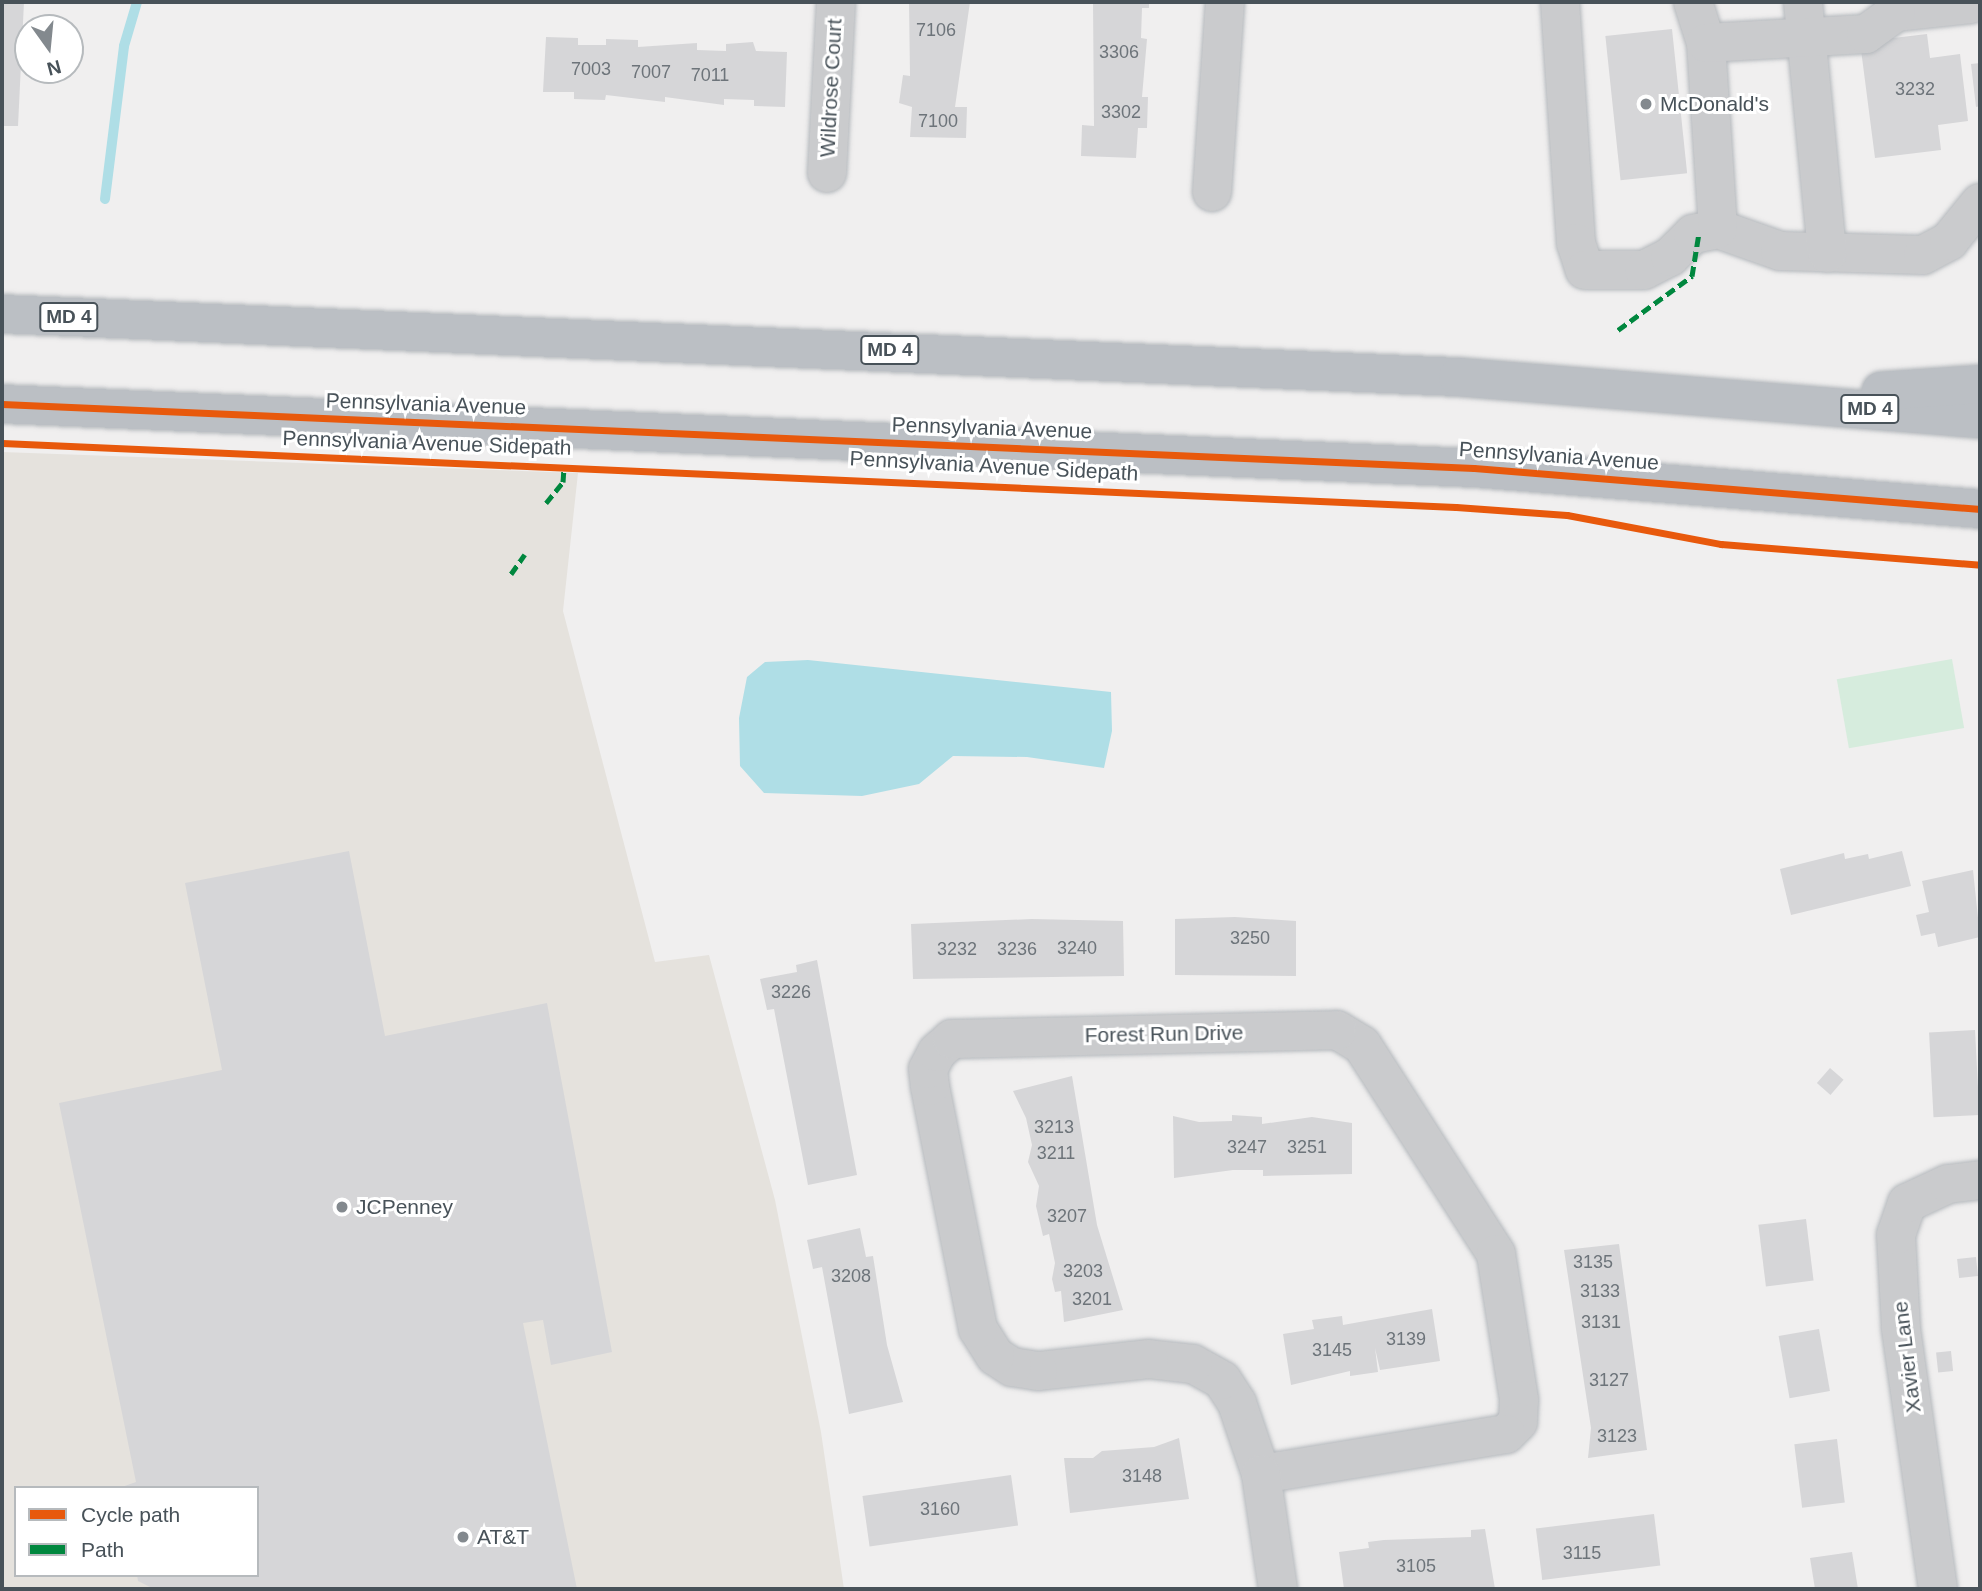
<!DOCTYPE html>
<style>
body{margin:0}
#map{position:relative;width:1982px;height:1591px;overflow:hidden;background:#f0efef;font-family:Helvetica,sans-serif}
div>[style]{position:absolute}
.commercial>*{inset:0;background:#e5e2dd}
.green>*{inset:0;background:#d6ecdd;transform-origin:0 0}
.water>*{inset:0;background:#afdee6}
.stream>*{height:10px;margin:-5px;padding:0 5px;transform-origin:5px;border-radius:5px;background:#afdee6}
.building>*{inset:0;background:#d6d6d8;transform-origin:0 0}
.roads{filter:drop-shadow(0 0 2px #b5b9bd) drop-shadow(0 0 2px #b5b9bd)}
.minor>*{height:38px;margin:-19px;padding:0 19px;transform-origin:19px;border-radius:19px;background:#cacbcd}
.highway>*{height:38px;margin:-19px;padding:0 19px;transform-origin:19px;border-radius:19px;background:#bbbfc4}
.quiet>*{height:5px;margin-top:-2.5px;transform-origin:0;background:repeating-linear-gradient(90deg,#00873e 0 10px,transparent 0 15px)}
.cycleway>*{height:7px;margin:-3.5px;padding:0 3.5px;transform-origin:3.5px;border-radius:3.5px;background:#e8590c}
.dots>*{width:19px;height:19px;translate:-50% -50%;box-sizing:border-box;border:4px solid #fff;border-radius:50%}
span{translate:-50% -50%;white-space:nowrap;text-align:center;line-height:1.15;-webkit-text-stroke:6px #fff;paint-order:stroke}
.number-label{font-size:18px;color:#6d747a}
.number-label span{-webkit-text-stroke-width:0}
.shield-label span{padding:2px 5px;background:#fff;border:2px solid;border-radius:5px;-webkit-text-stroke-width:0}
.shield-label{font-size:19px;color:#485259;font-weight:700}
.street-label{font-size:21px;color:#485259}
.poi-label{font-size:21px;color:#485259}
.left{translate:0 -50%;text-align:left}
.frame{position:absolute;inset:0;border:4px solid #485259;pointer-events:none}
.legend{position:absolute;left:14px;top:1486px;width:245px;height:91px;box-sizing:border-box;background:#fff;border:2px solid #b6babd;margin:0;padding:9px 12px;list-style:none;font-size:21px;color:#485259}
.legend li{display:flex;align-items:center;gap:14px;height:35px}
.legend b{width:35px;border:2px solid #b6babd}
.north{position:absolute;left:14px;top:14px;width:70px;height:70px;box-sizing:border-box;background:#fff;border:2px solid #b6babd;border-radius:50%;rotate:165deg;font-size:19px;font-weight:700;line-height:28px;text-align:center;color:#485259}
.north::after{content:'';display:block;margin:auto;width:24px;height:32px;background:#83898e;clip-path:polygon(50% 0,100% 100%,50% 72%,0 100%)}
</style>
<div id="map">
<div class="commercial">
<i style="clip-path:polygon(evenodd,2px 452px,578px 473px,563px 611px,655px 962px,709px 955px,775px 1200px,821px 1432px,844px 1589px,2px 1589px,2px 452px,16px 1488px,257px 1488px,257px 1575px,16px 1575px,16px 1488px)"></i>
</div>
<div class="green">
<i style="left:1952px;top:659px;width:70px;height:117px;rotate:80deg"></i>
</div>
<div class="water">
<i style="clip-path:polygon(808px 660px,1111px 692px,1112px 731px,1104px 768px,1027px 757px,953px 756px,919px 784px,862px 796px,764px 793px,740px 766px,739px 718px,747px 677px,765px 662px)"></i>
</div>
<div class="stream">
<i style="left:105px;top:199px;width:154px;rotate:-82.9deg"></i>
<i style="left:124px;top:46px;width:46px;rotate:-73.5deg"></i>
</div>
<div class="building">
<i style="clip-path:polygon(2px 2px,24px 2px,18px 126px,2px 126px)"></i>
<i style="clip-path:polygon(909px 2px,970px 2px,955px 107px,967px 107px,966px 138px,910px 137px,912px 107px,899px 103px,903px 75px,910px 76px)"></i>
<i style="clip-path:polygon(1093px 2px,1149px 2px,1149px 8px,1142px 8px,1141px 38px,1147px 39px,1142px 97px,1148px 97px,1147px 128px,1138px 128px,1136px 158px,1081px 156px,1082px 125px,1094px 126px)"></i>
<i style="left:1672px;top:29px;width:145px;height:67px;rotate:84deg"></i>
<i style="clip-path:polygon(1927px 34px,1930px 58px,1960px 54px,1968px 121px,1938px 125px,1941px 150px,1875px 158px,1860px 42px)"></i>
<i style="clip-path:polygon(546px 37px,578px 38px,578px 45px,606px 45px,606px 39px,638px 40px,638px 47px,697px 43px,697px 50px,726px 51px,726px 44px,753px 42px,756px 51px,787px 52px,785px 107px,754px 106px,754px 100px,724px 99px,724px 105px,665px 97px,665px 102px,606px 95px,605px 100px,574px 99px,574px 92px,543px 92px)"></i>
<i style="clip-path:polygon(1980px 63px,1980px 106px,1976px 107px,1971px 64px)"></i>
<i style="clip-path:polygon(349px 851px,385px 1036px,547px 1003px,612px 1352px,551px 1365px,543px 1320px,523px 1323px,577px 1589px,154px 1589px,138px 1581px,137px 1575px,257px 1575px,257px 1488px,119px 1488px,136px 1482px,59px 1103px,222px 1070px,185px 883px)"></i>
<i style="clip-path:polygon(1902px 851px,1911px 886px,1791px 915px,1780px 869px,1844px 853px,1845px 859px,1868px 854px,1869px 859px)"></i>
<i style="clip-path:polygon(1973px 870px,1980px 937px,1938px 947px,1935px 933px,1921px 936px,1916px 915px,1929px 912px,1922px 881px)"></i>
<i style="clip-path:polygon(1235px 917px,1296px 921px,1296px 976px,1175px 975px,1175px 919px)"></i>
<i style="clip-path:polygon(1032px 919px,1123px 921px,1124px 976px,913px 979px,911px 924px)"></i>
<i style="clip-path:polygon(817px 960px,857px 1175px,808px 1185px,774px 1009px,767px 1010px,760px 979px,797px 972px,796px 965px)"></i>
<i style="left:1975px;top:1030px;width:85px;height:46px;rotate:87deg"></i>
<i style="left:1830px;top:1068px;width:18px;height:20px;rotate:41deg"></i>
<i style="clip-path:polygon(1072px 1076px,1097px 1225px,1123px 1310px,1064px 1322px,1061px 1291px,1055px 1292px,1052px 1279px,1055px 1263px,1049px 1234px,1043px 1236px,1036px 1206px,1039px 1186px,1028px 1162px,1032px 1145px,1026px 1118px,1013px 1091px)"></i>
<i style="clip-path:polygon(1232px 1115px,1262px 1117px,1262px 1124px,1312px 1117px,1352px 1123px,1352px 1174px,1263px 1176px,1263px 1170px,1233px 1170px,1174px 1178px,1173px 1116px,1199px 1122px,1232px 1121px)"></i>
<i style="left:1806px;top:1219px;width:62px;height:48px;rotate:83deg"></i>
<i style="clip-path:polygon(860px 1228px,866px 1257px,873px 1256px,887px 1345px,903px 1402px,849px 1414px,822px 1267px,813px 1269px,807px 1240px)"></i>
<i style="clip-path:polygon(1619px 1244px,1647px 1450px,1588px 1458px,1591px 1428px,1564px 1250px)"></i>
<i style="left:1976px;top:1257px;width:19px;height:19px;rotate:84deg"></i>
<i style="clip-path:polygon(1432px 1309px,1440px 1361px,1380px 1370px,1375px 1348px,1378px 1372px,1350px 1376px,1350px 1371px,1291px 1385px,1283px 1334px,1314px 1329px,1312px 1320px,1342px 1316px,1343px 1325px)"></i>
<i style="left:1819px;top:1329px;width:63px;height:41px;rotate:80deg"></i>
<i style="left:1951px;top:1351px;width:20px;height:15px;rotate:84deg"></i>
<i style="clip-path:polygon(1179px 1438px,1189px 1499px,1070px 1513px,1064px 1458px,1093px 1458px,1102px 1451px,1154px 1447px)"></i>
<i style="left:1837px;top:1439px;width:64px;height:43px;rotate:83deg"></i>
<i style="left:1011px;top:1475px;width:51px;height:150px;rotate:82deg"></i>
<i style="left:1654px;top:1514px;width:52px;height:119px;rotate:83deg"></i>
<i style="clip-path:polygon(1485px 1529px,1495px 1589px,1344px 1589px,1339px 1552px,1369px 1548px,1368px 1542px,1384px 1540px,1471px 1537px,1471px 1530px)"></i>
<i style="clip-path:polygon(1852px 1552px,1858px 1589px,1815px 1589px,1810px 1558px)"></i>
</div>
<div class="roads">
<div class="minor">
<i style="left:1560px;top:2px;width:242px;rotate:86.2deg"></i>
<i style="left:1576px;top:243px;width:28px;rotate:72deg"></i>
<i style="left:1585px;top:270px;width:59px"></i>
<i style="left:1644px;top:270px;width:29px;rotate:-27deg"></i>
<i style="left:1670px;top:257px;width:33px;rotate:-45deg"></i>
<i style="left:1693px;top:234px;width:25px;rotate:-11deg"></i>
<i style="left:1718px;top:229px;width:66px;rotate:19.5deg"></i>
<i style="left:1780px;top:251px;width:143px;rotate:1.6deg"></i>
<i style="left:1923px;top:255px;width:30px;rotate:-28deg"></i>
<i style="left:1949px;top:241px;width:49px;rotate:-50.8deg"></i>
<i style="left:1693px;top:2px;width:43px;rotate:72.4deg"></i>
<i style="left:1706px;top:43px;width:186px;rotate:86.3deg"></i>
<i style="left:1803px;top:2px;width:252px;rotate:84.5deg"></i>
<i style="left:1894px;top:2px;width:10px;rotate:79deg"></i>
<i style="left:1896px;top:12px;width:75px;rotate:-6.1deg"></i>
<i style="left:1706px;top:43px;width:160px;rotate:-3.2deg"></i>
<i style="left:1866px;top:34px;width:37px;rotate:-36deg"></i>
<i style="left:827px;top:173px;width:171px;rotate:-87deg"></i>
<i style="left:1212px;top:192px;width:190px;rotate:-86.1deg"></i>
<i style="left:1337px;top:1030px;width:29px;rotate:31deg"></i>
<i style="left:1362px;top:1045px;width:248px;rotate:57.3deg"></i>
<i style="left:1496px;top:1254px;width:148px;rotate:81deg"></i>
<i style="left:1519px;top:1400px;width:22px;rotate:93deg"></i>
<i style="left:1518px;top:1422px;width:17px;rotate:135deg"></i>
<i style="left:1506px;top:1434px;width:248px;rotate:170.7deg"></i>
<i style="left:1261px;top:1474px;width:75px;rotate:-108.7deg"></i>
<i style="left:1237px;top:1403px;width:27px;rotate:-123deg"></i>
<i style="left:1222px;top:1380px;width:33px;rotate:-151deg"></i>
<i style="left:1193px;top:1364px;width:44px;rotate:-173.5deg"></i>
<i style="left:1149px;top:1359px;width:112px;rotate:173.8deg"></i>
<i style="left:1038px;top:1371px;width:26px;rotate:-171deg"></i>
<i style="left:1012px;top:1367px;width:20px;rotate:-147deg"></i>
<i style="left:995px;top:1356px;width:32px;rotate:-122deg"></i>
<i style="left:978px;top:1329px;width:248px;rotate:-101.2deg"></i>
<i style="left:930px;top:1086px;width:17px;rotate:-97deg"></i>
<i style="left:928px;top:1069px;width:19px;rotate:-62deg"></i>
<i style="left:937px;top:1052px;width:20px;rotate:-41deg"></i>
<i style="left:952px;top:1039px;width:385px;rotate:-1.3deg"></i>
<i style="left:1261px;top:1474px;width:116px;rotate:81.6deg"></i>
<i style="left:1938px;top:1589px;width:264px;rotate:-98.1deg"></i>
<i style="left:1901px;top:1328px;width:93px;rotate:-93.1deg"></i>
<i style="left:1896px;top:1235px;width:34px;rotate:-71deg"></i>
<i style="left:1907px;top:1203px;width:45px;rotate:-24.9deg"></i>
<i style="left:1948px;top:1184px;width:32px;rotate:-7deg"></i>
</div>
<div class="highway">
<i style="left:2px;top:314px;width:1457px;rotate:2.48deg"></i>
<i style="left:1458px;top:377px;width:524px;rotate:4.6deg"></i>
<i style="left:1881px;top:391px;width:99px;rotate:-4deg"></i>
<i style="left:2px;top:404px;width:1473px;rotate:2.49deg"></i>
<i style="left:1474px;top:468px;width:508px;rotate:4.63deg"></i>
</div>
</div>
<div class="quiet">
<i style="left:1618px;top:330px;width:92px;rotate:-36.1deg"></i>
<i style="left:1692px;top:276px;width:44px;rotate:-80.8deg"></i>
<i style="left:546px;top:503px;width:27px;rotate:-51deg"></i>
<i style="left:563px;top:482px;width:16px;rotate:-86deg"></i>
<i style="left:511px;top:574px;width:24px;rotate:-55deg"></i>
</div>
<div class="cycleway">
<i style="left:2px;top:404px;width:1473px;rotate:2.49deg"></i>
<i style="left:1474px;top:468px;width:508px;rotate:4.63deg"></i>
<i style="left:2px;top:443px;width:1455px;rotate:2.52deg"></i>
<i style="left:1456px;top:507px;width:111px;rotate:4.1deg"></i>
<i style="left:1567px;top:515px;width:157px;rotate:10.7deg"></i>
<i style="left:1721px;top:544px;width:260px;rotate:4.6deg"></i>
</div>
<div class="dots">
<i style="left:1646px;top:104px;background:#83898e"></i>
<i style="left:342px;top:1207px;background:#83898e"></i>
<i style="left:463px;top:1537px;background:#83898e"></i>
</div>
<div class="number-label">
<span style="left:936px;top:30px">7106</span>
<span style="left:1119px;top:52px">3306</span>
<span style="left:591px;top:69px">7003</span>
<span style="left:651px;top:72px">7007</span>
<span style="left:710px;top:75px">7011</span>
<span style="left:1915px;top:89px">3232</span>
<span style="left:1121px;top:112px">3302</span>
<span style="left:938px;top:121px">7100</span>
<span style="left:1250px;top:938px">3250</span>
<span style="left:1077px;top:948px">3240</span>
<span style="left:957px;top:949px">3232</span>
<span style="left:1017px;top:949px">3236</span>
<span style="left:791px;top:992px">3226</span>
<span style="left:1054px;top:1127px">3213</span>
<span style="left:1247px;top:1147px">3247</span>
<span style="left:1307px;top:1147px">3251</span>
<span style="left:1056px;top:1153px">3211</span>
<span style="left:1067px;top:1216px">3207</span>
<span style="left:1593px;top:1262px">3135</span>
<span style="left:1083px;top:1271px">3203</span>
<span style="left:851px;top:1276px">3208</span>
<span style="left:1600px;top:1291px">3133</span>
<span style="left:1092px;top:1299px">3201</span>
<span style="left:1601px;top:1322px">3131</span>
<span style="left:1406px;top:1339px">3139</span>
<span style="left:1332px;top:1350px">3145</span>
<span style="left:1609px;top:1380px">3127</span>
<span style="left:1617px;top:1436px">3123</span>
<span style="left:1142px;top:1476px">3148</span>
<span style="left:940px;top:1509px">3160</span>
<span style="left:1582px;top:1553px">3115</span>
<span style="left:1416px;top:1566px">3105</span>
</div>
<div class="shield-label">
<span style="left:69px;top:317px">MD 4</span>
<span style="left:890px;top:350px">MD 4</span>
<span style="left:1870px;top:409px">MD 4</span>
</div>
<div class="street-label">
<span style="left:831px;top:88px;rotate:-87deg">Wildrose Court</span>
<span style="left:426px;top:404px;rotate:2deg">Pennsylvania Avenue</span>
<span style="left:992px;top:428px;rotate:2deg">Pennsylvania Avenue</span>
<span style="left:427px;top:443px;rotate:2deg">Pennsylvania Avenue Sidepath</span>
<span style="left:1559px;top:456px;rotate:4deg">Pennsylvania Avenue</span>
<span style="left:994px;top:466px;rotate:3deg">Pennsylvania Avenue Sidepath</span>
<span style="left:1164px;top:1034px;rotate:-1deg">Forest Run Drive</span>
<span style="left:1907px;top:1357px;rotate:-97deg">Xavier Lane</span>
</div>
<div class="poi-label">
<span class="left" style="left:1660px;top:104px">McDonald's</span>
<span class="left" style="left:356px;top:1207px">JCPenney</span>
<span class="left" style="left:477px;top:1537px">AT&amp;T</span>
</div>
<div class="frame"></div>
<ul class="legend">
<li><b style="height:9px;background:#e8590c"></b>Cycle path</li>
<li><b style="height:9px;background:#00873e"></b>Path</li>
</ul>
<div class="north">N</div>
</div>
